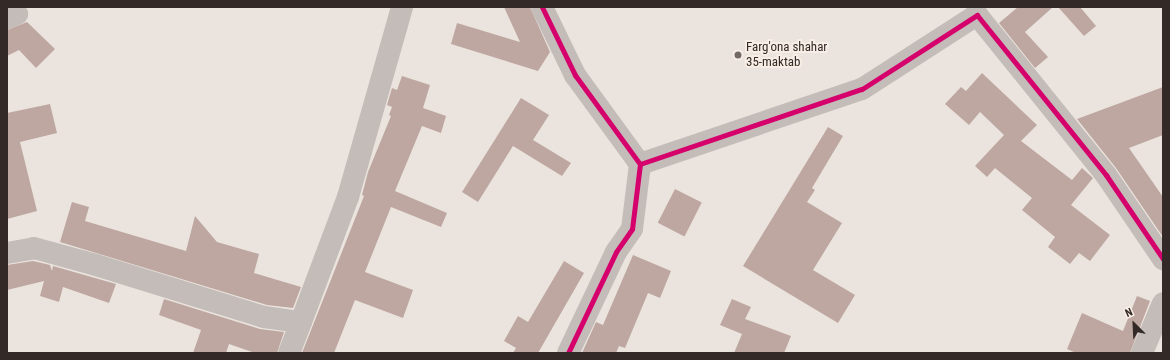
<!DOCTYPE html>
<style>
body{margin:0}
#map{position:relative;width:1170px;height:360px;overflow:hidden;background:#ebe4de;font-family:"Roboto Condensed",sans-serif}
div>[style]{position:absolute}
.building>*{inset:0;background:#bea7a0;transform-origin:0 0}
.minor>*{height:22px;margin:-11px;padding:0 11px;transform-origin:11px;border-radius:11px;background:#c3bcb8}
.cycleway>*{height:5px;margin:-2.5px;padding:0 2.5px;transform-origin:2.5px;border-radius:2.5px;background:#d6006c}
.dots>*{width:11px;height:11px;translate:-50% -50%;box-sizing:border-box;border:2px solid #f8eee5;border-radius:50%}
span{translate:-50% -50%;white-space:nowrap;text-align:center;line-height:1.15;-webkit-text-stroke:4px #f8eee5;paint-order:stroke}
.poi-label{font-size:13px;color:#332926}
.left{translate:0 -50%;text-align:left}
.frame{position:absolute;inset:0;border:8px solid #332926;pointer-events:none}
.north{position:absolute;left:1114px;top:304px;width:40px;height:40px;-webkit-text-stroke:3px #f8eee5;paint-order:stroke;rotate:336deg;font-size:11px;font-weight:700;line-height:16px;text-align:center;color:#332926}
.north::after{content:'';display:block;margin:auto;width:14px;height:18px;background:#332926;clip-path:polygon(50% 0,100% 100%,50% 72%,0 100%)}
</style>
<div id="map">
<div class="building">
<i style="clip-path:polygon(504px 7px,530px 7px,550px 52px,538px 71px,451px 44px,457px 23px,520px 42px)"></i>
<i style="clip-path:polygon(1018px 7px,1053px 7px,1025px 32px,1048px 57px,1035px 68px,999px 23px)"></i>
<i style="clip-path:polygon(1058px 7px,1080px 7px,1096px 26px,1084px 36px)"></i>
<i style="clip-path:polygon(27px 22px,55px 49px,36px 68px,19px 50px,7px 56px,7px 30px)"></i>
<i style="clip-path:polygon(982px 73px,1037px 125px,1021px 141px,1072px 180px,1082px 168px,1093px 178px,1071px 205px,1110px 235px,1090px 261px,1079px 253px,1070px 264px,1048px 247px,1055px 237px,1022px 210px,1032px 198px,995px 168px,987px 177px,975px 166px,1004px 135px,980px 112px,969px 125px,945px 104px,961px 87px,966px 91px)"></i>
<i style="clip-path:polygon(402px 76px,430px 85px,423px 108px,446px 116px,441px 133px,422px 126px,395px 191px,447px 213px,441px 227px,391px 207px,365px 272px,413px 290px,403px 318px,355px 300px,334px 353px,302px 353px,364px 196px,362px 195px,368px 172px,391px 116px,389px 115px,392px 107px,387px 105px,392px 88px,397px 90px)"></i>
<i style="clip-path:polygon(1163px 87px,1163px 135px,1129px 148px,1163px 197px,1163px 237px,1116px 168px,1077px 119px)"></i>
<i style="clip-path:polygon(521px 98px,549px 115px,533px 140px,571px 163px,562px 176px,513px 146px,478px 202px,462px 192px)"></i>
<i style="clip-path:polygon(50px 104px,57px 133px,20px 142px,37px 211px,7px 219px,7px 113px)"></i>
<i style="clip-path:polygon(828px 127px,843px 136px,812px 188px,815px 190px,807px 202px,842px 223px,813px 270px,855px 295px,838px 323px,743px 266px)"></i>
<i style="left:675px;top:189px;width:30px;height:38px;rotate:27deg"></i>
<i style="clip-path:polygon(72px 202px,89px 207px,85px 221px,186px 251px,195px 216px,217px 242px,259px 254px,254px 273px,301px 287px,293px 308px,267px 305px,60px 242px)"></i>
<i style="clip-path:polygon(633px 255px,671px 271px,660px 298px,648px 293px,625px 348px,619px 346px,616px 353px,582px 353px,596px 322px,603px 325px)"></i>
<i style="clip-path:polygon(33px 261px,50px 265px,52px 271px,53px 266px,116px 284px,109px 303px,63px 287px,59px 302px,40px 296px,44px 281px,7px 290px,7px 265px)"></i>
<i style="clip-path:polygon(564px 261px,584px 273px,538px 353px,513px 353px,516px 348px,504px 341px,518px 316px,528px 322px)"></i>
<i style="clip-path:polygon(1137px 296px,1150px 301px,1130px 353px,1076px 353px,1067px 349px,1082px 313px,1123px 331px)"></i>
<i style="clip-path:polygon(164px 299px,260px 329px,284px 332px,277px 353px,255px 353px,229px 344px,226px 353px,193px 353px,201px 330px,159px 315px)"></i>
<i style="clip-path:polygon(732px 299px,751px 307px,745px 319px,791px 336px,784px 353px,734px 353px,742px 334px,720px 325px)"></i>
</div>
<div class="minor">
<i style="left:542px;top:7px;width:76px;rotate:64.1deg"></i>
<i style="left:575px;top:75px;width:110px;rotate:53.9deg"></i>
<i style="left:640px;top:164px;width:65px;rotate:97deg"></i>
<i style="left:632px;top:229px;width:28px;rotate:125deg"></i>
<i style="left:616px;top:252px;width:112px;rotate:115.4deg"></i>
<i style="left:7px;top:18px;width:11px;rotate:-22deg"></i>
<i style="left:640px;top:164px;width:234px;rotate:-18.7deg"></i>
<i style="left:862px;top:89px;width:137px;rotate:-32.8deg"></i>
<i style="left:977px;top:15px;width:206px;rotate:51.1deg"></i>
<i style="left:1106px;top:175px;width:102px;rotate:55.8deg"></i>
<i style="left:7px;top:253px;width:27px;rotate:-10deg"></i>
<i style="left:34px;top:248px;width:64px;rotate:15.3deg"></i>
<i style="left:96px;top:265px;width:176px;rotate:17.2deg"></i>
<i style="left:264px;top:317px;width:37px;rotate:8deg"></i>
<i style="left:301px;top:322px;width:33px;rotate:111deg"></i>
<i style="left:301px;top:322px;width:134px;rotate:-69.4deg"></i>
<i style="left:348px;top:197px;width:198px;rotate:-74.1deg"></i>
<i style="left:1142px;top:353px;width:54px;rotate:-67.2deg"></i>
</div>
<div class="cycleway">
<i style="left:542px;top:7px;width:76px;rotate:64.1deg"></i>
<i style="left:575px;top:75px;width:110px;rotate:53.9deg"></i>
<i style="left:640px;top:164px;width:65px;rotate:97deg"></i>
<i style="left:632px;top:229px;width:28px;rotate:125deg"></i>
<i style="left:616px;top:252px;width:112px;rotate:115.4deg"></i>
<i style="left:640px;top:164px;width:234px;rotate:-18.7deg"></i>
<i style="left:862px;top:89px;width:137px;rotate:-32.8deg"></i>
<i style="left:977px;top:15px;width:206px;rotate:51.1deg"></i>
<i style="left:1106px;top:175px;width:102px;rotate:55.8deg"></i>
</div>
<div class="dots">
<i style="left:738px;top:55px;background:#736a66"></i>
</div>
<div class="poi-label">
<span class="left" style="left:746px;top:55px">Farg'ona shahar<br>35-maktab</span>
</div>
<div class="frame"></div>
<div class="north">N</div>
</div>
